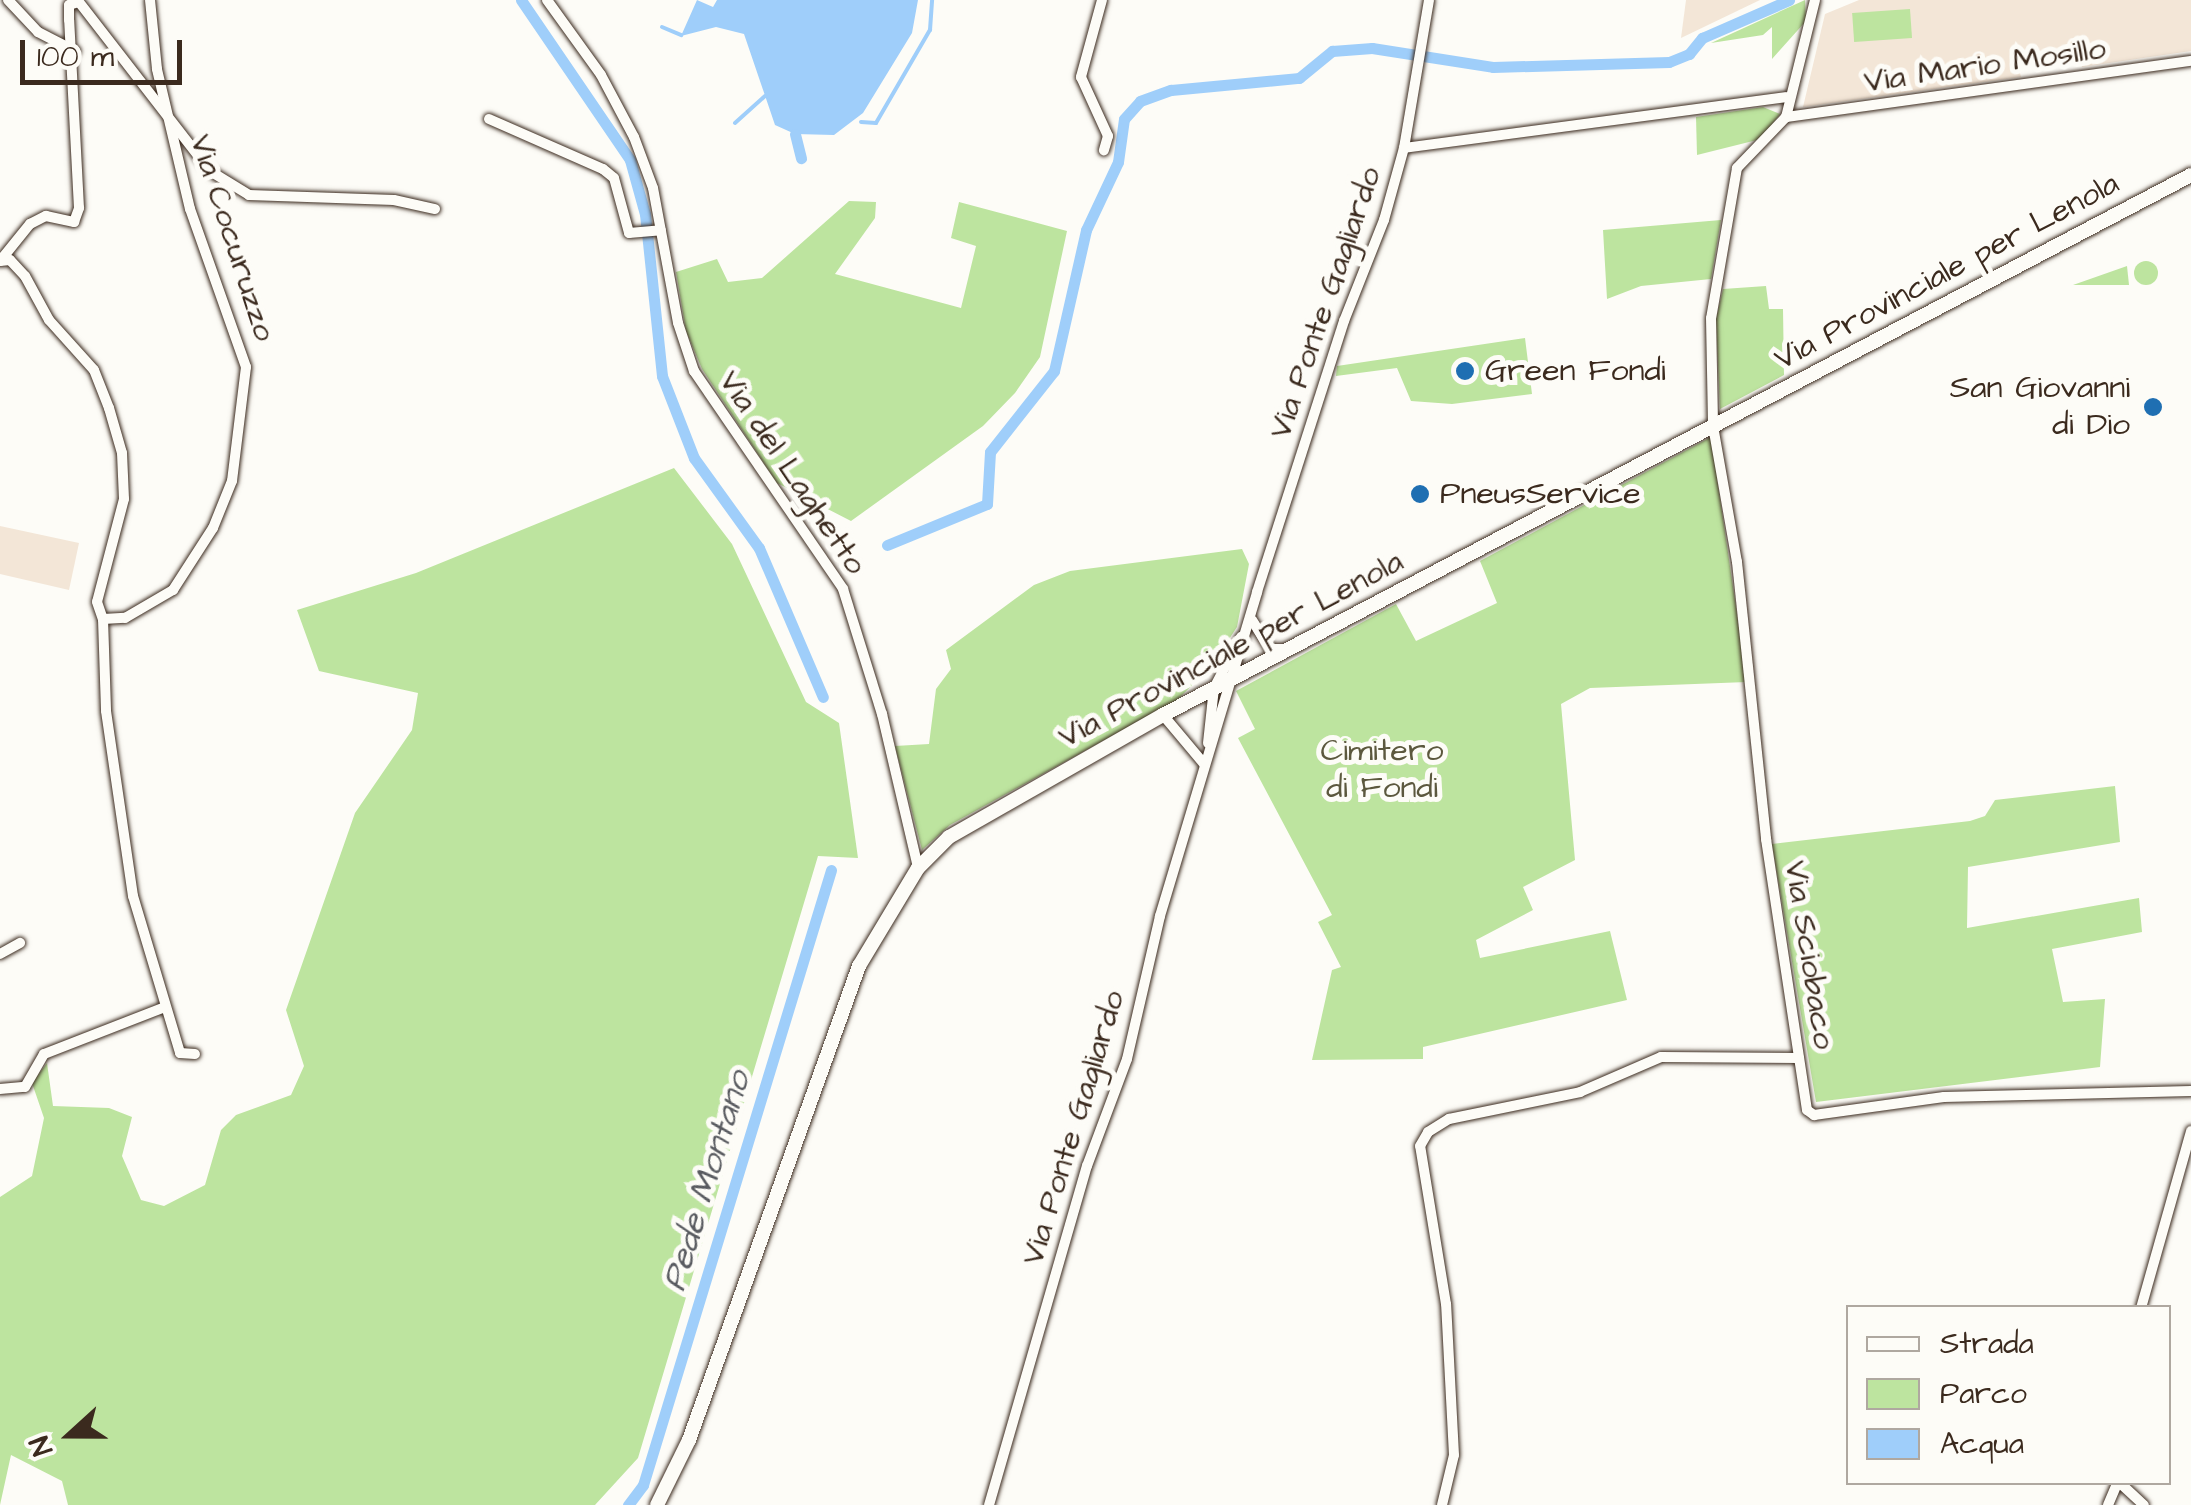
<!DOCTYPE html>
<style>
body{margin:0}
#map{position:relative;width:2191px;height:1505px;overflow:hidden;background:#fdfcf7;font-family:"Architects Daughter",sans-serif}
div>[style]{position:absolute}
.built>*{inset:0;background:#f3e6d7}
.green>*{inset:0;background:#bde49f;transform-origin:0 0}
.round{border-radius:50%}
.water>*{inset:0;background:#9fcefa}
.stream>*{height:4px;margin:-2px;padding:0 2px;transform-origin:2px;border-radius:2px;background:#9fcefa}
.canal>*{height:11px;margin:-5.5px;padding:0 5.5px;transform-origin:5.5px;border-radius:5.5px;background:#9fcefa}
.roads{filter:drop-shadow(0 0 2px #3b2a1e) drop-shadow(0 0 2px #3b2a1e)}
.street>*{height:10px;margin:-5px;padding:0 5px;transform-origin:5px;border-radius:5px;background:#fdfcf7}
.secondary>*{height:14px;margin:-7px;padding:0 7px;transform-origin:7px;border-radius:7px;background:#fdfcf7}
.dots>*{width:28px;height:28px;translate:-50% -50%;box-sizing:border-box;border:5px solid #fdfcf7;border-radius:50%}
span{translate:-50% -50%;white-space:nowrap;text-align:center;line-height:1.15;-webkit-text-stroke:10px #fdfcf7;paint-order:stroke}
.street-label{font-size:32px;color:#3b2a1e}
.poi-label{font-size:32px;color:#3b2a1e}
.left{translate:0 -50%;text-align:left}
.right{translate:-100% -50%;text-align:right}
.park-label{font-size:32px;color:#5c583e}
.water-label{font-size:35px;color:#595b60;font-style:italic}
.legend{position:absolute;left:1846px;top:1305px;width:325px;height:180px;box-sizing:border-box;background:#fdfcf7;border:2px solid #afa8a0;margin:0;padding:12px 18px;list-style:none;font-size:30px;color:#3b2a1e}
.legend li{display:flex;align-items:center;gap:20px;height:50px}
.legend b{width:50px;border:2px solid #afa8a0}
.north{position:absolute;left:20px;top:1385px;width:100px;height:100px;-webkit-text-stroke:8px #fdfcf7;paint-order:stroke;rotate:249deg;font-size:28px;font-weight:700;line-height:40px;text-align:center;color:#3b2a1e}
.north::after{content:'';display:block;margin:auto;width:35px;height:45px;background:#3b2a1e;clip-path:polygon(50% 0,100% 100%,50% 72%,0 100%)}
.scale{position:absolute;left:20px;top:40px;width:162px;height:45px;box-sizing:border-box;border:5px solid #3b2a1e;border-top:0;padding-left:12px;font-size:30px;line-height:35px;white-space:nowrap;color:#3b2a1e;-webkit-text-stroke:8px #fdfcf7;paint-order:stroke}
</style>
<div id="map">
<div class="built">
<i style="clip-path:polygon(1686px 0,1760px 0,1681px 38px)"></i>
<i style="clip-path:polygon(1859px 0,2191px 0,2191px 51px,2082px 67px,2079px 59px,2019px 69px,2021px 77px,1803px 107px,1825px 14px)"></i>
<i style="clip-path:polygon(0 526px,79px 543px,69px 590px,0 574px)"></i>
</div>
<div class="green">
<i style="clip-path:polygon(1805px 0,1806px 21px,1772px 59px,1772px 27px,1763px 35px,1711px 43px)"></i>
<i style="left:1910px;top:9px;width:29px;height:58px;rotate:86deg"></i>
<i style="clip-path:polygon(1763px 107px,1780px 114px,1761px 139px,1697px 155px,1696px 117px)"></i>
<i style="clip-path:polygon(849px 201px,876px 202px,875px 218px,835px 274px,961px 308px,976px 246px,951px 238px,959px 202px,1067px 231px,1040px 357px,1015px 393px,983px 426px,851px 521px,777px 483px,702px 369px,686px 331px,676px 272px,717px 259px,728px 282px,762px 278px)"></i>
<i style="clip-path:polygon(1721px 220px,1711px 279px,1641px 286px,1607px 299px,1603px 230px)"></i>
<i class="round" style="left:2134px;top:261px;width:24px;height:24px"></i>
<i style="clip-path:polygon(2127px 266px,2129px 285px,2073px 285px)"></i>
<i style="clip-path:polygon(1766px 286px,1769px 309px,1783px 309px,1784px 375px,1720px 409px,1716px 319px,1723px 289px)"></i>
<i style="clip-path:polygon(1525px 338px,1532px 394px,1452px 404px,1411px 401px,1397px 368px,1336px 376px,1337px 366px)"></i>
<i style="clip-path:polygon(1711px 437px,1747px 682px,1590px 688px,1561px 704px,1575px 860px,1523px 887px,1533px 910px,1476px 940px,1480px 958px,1610px 931px,1627px 1000px,1423px 1047px,1423px 1059px,1312px 1060px,1332px 970px,1341px 967px,1318px 922px,1332px 915px,1238px 738px,1255px 729px,1236px 691px,1396px 604px,1416px 641px,1497px 603px,1480px 561px)"></i>
<i style="clip-path:polygon(674px 468px,732px 544px,806px 702px,839px 723px,858px 858px,818px 856px,638px 1458px,595px 1505px,68px 1505px,62px 1481px,11px 1455px,0 1505px,0 1197px,32px 1176px,44px 1118px,32px 1083px,47px 1063px,53px 1106px,109px 1108px,132px 1117px,122px 1156px,141px 1200px,164px 1206px,205px 1185px,221px 1130px,236px 1115px,291px 1095px,304px 1066px,286px 1010px,355px 813px,412px 730px,418px 693px,319px 671px,297px 610px,416px 573px)"></i>
<i style="clip-path:polygon(1242px 549px,1249px 564px,1237px 627px,1210px 668px,1177px 700px,950px 825px,922px 850px,895px 746px,929px 744px,936px 689px,951px 669px,946px 650px,1034px 585px,1070px 571px)"></i>
<i style="clip-path:polygon(2115px 786px,2120px 842px,1968px 867px,1967px 928px,2139px 898px,2142px 932px,2052px 949px,2063px 1002px,2105px 999px,2100px 1067px,1816px 1102px,1772px 844px,1970px 821px,1985px 816px,1995px 800px)"></i>
</div>
<div class="water">
<i style="clip-path:polygon(697px 0,713px 7px,717px 0,918px 0,912px 33px,863px 113px,834px 135px,795px 134px,775px 125px,744px 34px,716px 27px,681px 36px)"></i>
</div>
<div class="stream">
<i style="left:662px;top:27px;width:21px;rotate:23deg"></i>
<i style="left:861px;top:122px;width:15px;rotate:4deg"></i>
<i style="left:876px;top:123px;width:108px;rotate:-59.9deg"></i>
<i style="left:930px;top:30px;width:30px;rotate:-86deg"></i>
<i style="left:735px;top:123px;width:40px;rotate:-42deg"></i>
</div>
<div class="canal">
<i style="left:521px;top:0;width:194px;rotate:55.7deg"></i>
<i style="left:630px;top:160px;width:56px;rotate:74.5deg"></i>
<i style="left:645px;top:214px;width:163px;rotate:84deg"></i>
<i style="left:662px;top:376px;width:88px;rotate:68.7deg"></i>
<i style="left:694px;top:458px;width:111px;rotate:54.2deg"></i>
<i style="left:759px;top:548px;width:162px;rotate:66.8deg"></i>
<i style="left:795px;top:134px;width:25px;rotate:76deg"></i>
<i style="left:887px;top:545px;width:108px;rotate:-22.3deg"></i>
<i style="left:987px;top:504px;width:52px;rotate:-86.7deg"></i>
<i style="left:990px;top:452px;width:103px;rotate:-51.7deg"></i>
<i style="left:1054px;top:371px;width:145px;rotate:-77.2deg"></i>
<i style="left:1086px;top:230px;width:75px;rotate:-64.8deg"></i>
<i style="left:1118px;top:162px;width:43px;rotate:-82.1deg"></i>
<i style="left:1124px;top:119px;width:24px;rotate:-48deg"></i>
<i style="left:1140px;top:101px;width:33px;rotate:-20deg"></i>
<i style="left:1171px;top:90px;width:129px;rotate:-5.4deg"></i>
<i style="left:1299px;top:78px;width:43px;rotate:-39.3deg"></i>
<i style="left:1332px;top:51px;width:40px;rotate:-4.3deg"></i>
<i style="left:1372px;top:48px;width:122px;rotate:8.9deg"></i>
<i style="left:1493px;top:67px;width:176px;rotate:-1.6deg"></i>
<i style="left:1669px;top:62px;width:22px;rotate:-22deg"></i>
<i style="left:1689px;top:54px;width:21px;rotate:-51deg"></i>
<i style="left:1702px;top:38px;width:95px;rotate:-23.6deg"></i>
<i style="left:628px;top:1505px;width:25px;rotate:-53deg"></i>
<i style="left:643px;top:1485px;width:643px;rotate:-73deg"></i>
</div>
<div class="roads">
<div class="street">
<i style="left:8px;top:0;width:44px;rotate:46.8deg"></i>
<i style="left:38px;top:32px;width:42px;rotate:27.2deg"></i>
<i style="left:547px;top:0;width:92px;rotate:54.2deg"></i>
<i style="left:601px;top:75px;width:70px;rotate:62deg"></i>
<i style="left:634px;top:137px;width:54px;rotate:69.6deg"></i>
<i style="left:653px;top:188px;width:137px;rotate:79.5deg"></i>
<i style="left:678px;top:323px;width:51px;rotate:71.6deg"></i>
<i style="left:694px;top:371px;width:264px;rotate:55.6deg"></i>
<i style="left:843px;top:589px;width:131px;rotate:72.7deg"></i>
<i style="left:882px;top:714px;width:158px;rotate:76.8deg"></i>
<i style="left:1102px;top:0;width:80px;rotate:105.3deg"></i>
<i style="left:1081px;top:77px;width:65px;rotate:65.4deg"></i>
<i style="left:1108px;top:136px;width:15px;rotate:106deg"></i>
<i style="left:1815px;top:0;width:121px;rotate:103.9deg"></i>
<i style="left:1786px;top:117px;width:71px;rotate:133.9deg"></i>
<i style="left:1737px;top:168px;width:152px;rotate:99.8deg"></i>
<i style="left:1711px;top:318px;width:108px;rotate:88.9deg"></i>
<i style="left:1713px;top:426px;width:138px;rotate:80deg"></i>
<i style="left:1737px;top:562px;width:279px;rotate:84deg"></i>
<i style="left:1766px;top:839px;width:274px;rotate:81.4deg"></i>
<i style="left:1807px;top:1110px;width:9px;rotate:36deg"></i>
<i style="left:1814px;top:1115px;width:131px;rotate:-7.9deg"></i>
<i style="left:1944px;top:1097px;width:247px;rotate:-1.4deg"></i>
<i style="left:1786px;top:117px;width:409px;rotate:-7.9deg"></i>
<i style="left:489px;top:119px;width:124px;rotate:23.7deg"></i>
<i style="left:603px;top:169px;width:14px;rotate:39deg"></i>
<i style="left:614px;top:178px;width:57px;rotate:74.7deg"></i>
<i style="left:629px;top:233px;width:32px;rotate:-5deg"></i>
<i style="left:1404px;top:148px;width:385px;rotate:-7.6deg"></i>
<i style="left:0;top:261px;width:10px;rotate:-6deg"></i>
<i style="left:10px;top:260px;width:22px;rotate:47deg"></i>
<i style="left:25px;top:276px;width:50px;rotate:61.4deg"></i>
<i style="left:49px;top:320px;width:67px;rotate:48deg"></i>
<i style="left:94px;top:370px;width:41px;rotate:68.5deg"></i>
<i style="left:109px;top:408px;width:47px;rotate:73.9deg"></i>
<i style="left:122px;top:453px;width:46px;rotate:87.5deg"></i>
<i style="left:124px;top:499px;width:106px;rotate:104.7deg"></i>
<i style="left:97px;top:602px;width:18px;rotate:71deg"></i>
<i style="left:103px;top:619px;width:22px;rotate:-3deg"></i>
<i style="left:125px;top:618px;width:56px;rotate:-30.3deg"></i>
<i style="left:173px;top:590px;width:74px;rotate:-57.2deg"></i>
<i style="left:213px;top:528px;width:51px;rotate:-68deg"></i>
<i style="left:232px;top:481px;width:115px;rotate:-83deg"></i>
<i style="left:246px;top:367px;width:168px;rotate:-109.5deg"></i>
<i style="left:190px;top:209px;width:144px;rotate:-103.3deg"></i>
<i style="left:157px;top:69px;width:69px;rotate:-95.8deg"></i>
<i style="left:0;top:261px;width:48px;rotate:-51deg"></i>
<i style="left:30px;top:224px;width:18px;rotate:-27deg"></i>
<i style="left:46px;top:216px;width:29px;rotate:12deg"></i>
<i style="left:74px;top:222px;width:15px;rotate:-70deg"></i>
<i style="left:79px;top:208px;width:188px;rotate:-93deg"></i>
<i style="left:69px;top:20px;width:15px;rotate:-90deg"></i>
<i style="left:69px;top:5px;width:10px;rotate:-17deg"></i>
<i style="left:79px;top:2px;width:214px;rotate:52.2deg"></i>
<i style="left:210px;top:171px;width:46px;rotate:31.6deg"></i>
<i style="left:249px;top:195px;width:145px;rotate:2deg"></i>
<i style="left:394px;top:200px;width:42px;rotate:12.4deg"></i>
<i style="left:103px;top:619px;width:92px;rotate:88.1deg"></i>
<i style="left:106px;top:711px;width:187px;rotate:81.7deg"></i>
<i style="left:133px;top:896px;width:164px;rotate:73.3deg"></i>
<i style="left:180px;top:1053px;width:15px;rotate:4deg"></i>
<i style="left:1252px;top:620px;width:34px;rotate:58deg"></i>
<i style="left:1270px;top:649px;width:17px"></i>
<i style="left:1163px;top:715px;width:65px;rotate:50deg"></i>
<i style="left:1208px;top:743px;width:55px;rotate:-83.8deg"></i>
<i style="left:1214px;top:688px;width:58px;rotate:-62.1deg"></i>
<i style="left:0;top:954px;width:23px;rotate:-29deg"></i>
<i style="left:0;top:1089px;width:25px;rotate:-5deg"></i>
<i style="left:25px;top:1087px;width:38px;rotate:-60deg"></i>
<i style="left:44px;top:1054px;width:130px;rotate:-21.2deg"></i>
<i style="left:2141px;top:1308px;width:184px;rotate:-74.2deg"></i>
<i style="left:2119px;top:1482px;width:34px;rotate:43deg"></i>
<i style="left:989px;top:1505px;width:353px;rotate:-73.9deg"></i>
<i style="left:1087px;top:1166px;width:114px;rotate:-69.5deg"></i>
<i style="left:1127px;top:1059px;width:147px;rotate:-77deg"></i>
<i style="left:1160px;top:916px;width:338px;rotate:-73.3deg"></i>
<i style="left:1257px;top:592px;width:285px;rotate:-72.2deg"></i>
<i style="left:1344px;top:321px;width:109px;rotate:-68.4deg"></i>
<i style="left:1384px;top:220px;width:75px;rotate:-74.5deg"></i>
<i style="left:1404px;top:148px;width:150px;rotate:-80.4deg"></i>
<i style="left:1442px;top:1505px;width:51px;rotate:-76.5deg"></i>
<i style="left:1454px;top:1455px;width:151px;rotate:-93deg"></i>
<i style="left:1446px;top:1304px;width:160px;rotate:-99.3deg"></i>
<i style="left:1420px;top:1146px;width:16px;rotate:-60deg"></i>
<i style="left:1428px;top:1132px;width:25px;rotate:-32deg"></i>
<i style="left:1449px;top:1119px;width:134px;rotate:-11.6deg"></i>
<i style="left:1580px;top:1092px;width:88px;rotate:-23.4deg"></i>
<i style="left:1661px;top:1057px;width:138px;rotate:0.4deg"></i>
<i style="left:2108px;top:1505px;width:25px;rotate:-67deg"></i>
</div>
<div class="secondary">
<i style="left:657px;top:1505px;width:72px;rotate:-63.8deg"></i>
<i style="left:689px;top:1440px;width:504px;rotate:-70.27deg"></i>
<i style="left:859px;top:966px;width:114px;rotate:-59deg"></i>
<i style="left:918px;top:868px;width:44px;rotate:-45deg"></i>
<i style="left:949px;top:837px;width:246px;rotate:-29.7deg"></i>
<i style="left:1163px;top:715px;width:1161px;rotate:-27.71deg"></i>
</div>
</div>
<div class="dots">
<i style="left:1465px;top:371px;background:#1f6fb2"></i>
<i style="left:2153px;top:407px;background:#1f6fb2"></i>
<i style="left:1420px;top:494px;background:#1f6fb2"></i>
</div>
<div class="street-label">
<span style="left:1985px;top:66px;rotate:-8deg">Via Mario Mosillo</span>
<span style="left:232px;top:238px;rotate:72deg">Via Cocuruzzo</span>
<span style="left:1947px;top:272px;rotate:-28deg">Via Provinciale per Lenola</span>
<span style="left:1326px;top:303px;rotate:-71deg">Via Ponte Gagliardo</span>
<span style="left:792px;top:473px;rotate:56deg">Via del Laghetto</span>
<span style="left:1231px;top:650px;rotate:-28deg">Via Provinciale per Lenola</span>
<span style="left:1809px;top:955px;rotate:81deg">Via Sciobaco</span>
<span style="left:1074px;top:1128px;rotate:-73deg">Via Ponte Gagliardo</span>
</div>
<div class="poi-label">
<span class="left" style="left:1485px;top:371px">Green Fondi</span>
<span class="right" style="left:2130px;top:407px">San Giovanni<br>di Dio</span>
<span class="left" style="left:1440px;top:494px">PneusService</span>
</div>
<div class="park-label">
<span style="left:1382px;top:770px">Cimitero<br>di Fondi</span>
</div>
<div class="water-label">
<span style="left:707px;top:1181px;rotate:-73deg">Pede Montano</span>
</div>
<ul class="legend">
<li><b style="height:12px;background:#fdfcf7"></b>Strada</li>
<li><b style="height:28px;background:#bde49f"></b>Parco</li>
<li><b style="height:28px;background:#9fcefa"></b>Acqua</li>
</ul>
<div class="north">N</div>
<div class="scale">100 m</div>
</div>
